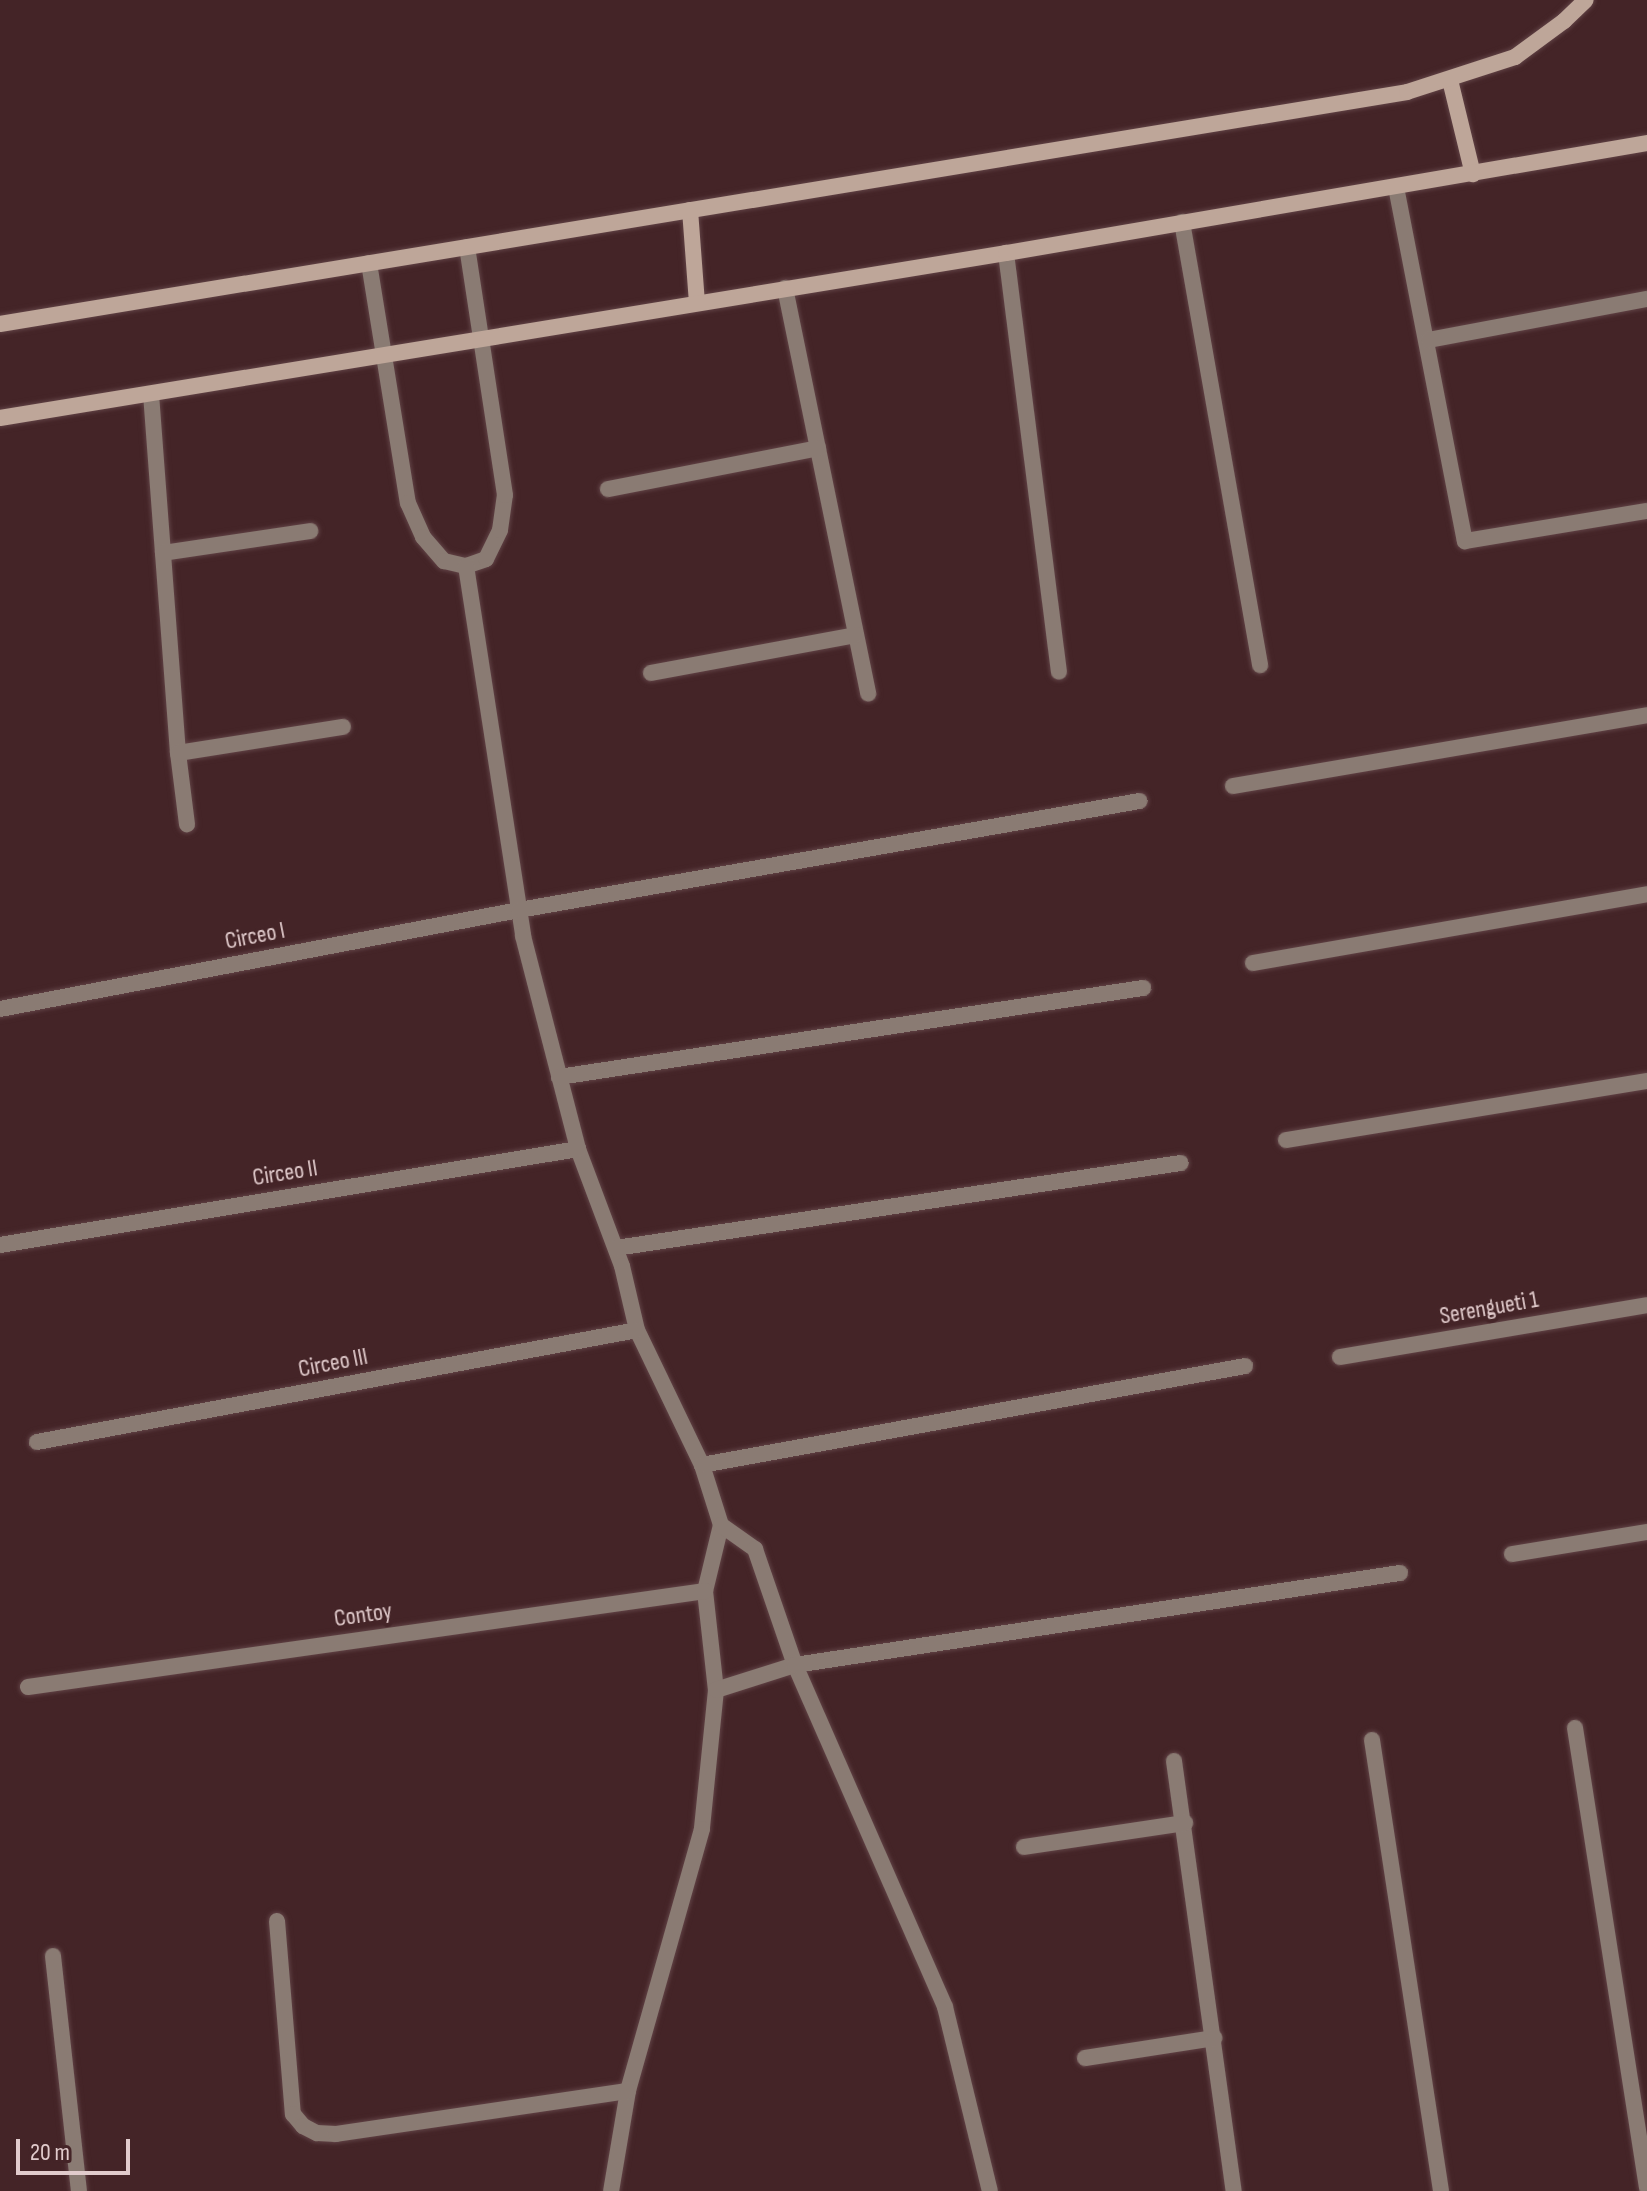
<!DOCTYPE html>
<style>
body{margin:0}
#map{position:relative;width:1647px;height:2191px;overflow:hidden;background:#442427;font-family:"Sofia Sans Condensed",sans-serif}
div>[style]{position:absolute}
.roads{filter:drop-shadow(0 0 2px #604245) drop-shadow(0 0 2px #604245)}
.street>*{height:16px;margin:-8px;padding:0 8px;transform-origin:8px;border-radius:8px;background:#8a7b73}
.secondary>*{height:16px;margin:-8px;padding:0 8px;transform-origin:8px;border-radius:8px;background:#bea699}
span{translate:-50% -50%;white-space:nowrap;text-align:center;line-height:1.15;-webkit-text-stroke:8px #442427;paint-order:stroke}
.street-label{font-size:24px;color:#e1cbcc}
.scale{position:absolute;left:16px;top:2139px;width:114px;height:36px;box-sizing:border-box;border:4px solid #e1cbcc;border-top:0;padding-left:10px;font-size:24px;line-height:28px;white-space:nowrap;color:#e1cbcc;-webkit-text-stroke:6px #442427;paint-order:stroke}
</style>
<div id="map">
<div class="roads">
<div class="street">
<i style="left:1396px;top:187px;width:361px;rotate:79deg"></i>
<i style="left:1465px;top:541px;width:184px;rotate:-9.4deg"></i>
<i style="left:1182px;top:222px;width:450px;rotate:80deg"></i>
<i style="left:1006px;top:253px;width:422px;rotate:82.8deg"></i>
<i style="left:369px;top:263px;width:243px;rotate:80.8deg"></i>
<i style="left:408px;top:503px;width:37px;rotate:66deg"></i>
<i style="left:423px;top:537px;width:32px;rotate:49deg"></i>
<i style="left:444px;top:561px;width:23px;rotate:13deg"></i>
<i style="left:466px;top:566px;width:21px;rotate:-19deg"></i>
<i style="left:486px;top:559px;width:32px;rotate:-64deg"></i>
<i style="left:500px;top:530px;width:35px;rotate:-82deg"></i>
<i style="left:505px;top:495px;width:251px;rotate:-98.7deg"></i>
<i style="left:785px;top:288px;width:414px;rotate:78.4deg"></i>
<i style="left:1429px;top:340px;width:222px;rotate:-10.7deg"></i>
<i style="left:151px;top:394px;width:360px;rotate:85.7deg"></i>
<i style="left:178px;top:753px;width:72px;rotate:82.8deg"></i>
<i style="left:608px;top:489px;width:214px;rotate:-11deg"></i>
<i style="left:163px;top:553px;width:149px;rotate:-8.5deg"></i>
<i style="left:466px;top:566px;width:374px;rotate:81.2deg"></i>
<i style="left:523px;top:936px;width:220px;rotate:75.5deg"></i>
<i style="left:578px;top:1149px;width:125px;rotate:69.4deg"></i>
<i style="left:622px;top:1266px;width:66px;rotate:76.8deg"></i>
<i style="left:637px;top:1330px;width:150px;rotate:64.3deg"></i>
<i style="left:702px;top:1465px;width:63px;rotate:72.4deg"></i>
<i style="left:721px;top:1525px;width:68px;rotate:103.6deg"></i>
<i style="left:705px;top:1591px;width:100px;rotate:83.7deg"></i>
<i style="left:716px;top:1690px;width:140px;rotate:95.8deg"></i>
<i style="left:702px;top:1829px;width:272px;rotate:105.8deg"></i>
<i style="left:628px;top:2091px;width:101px;rotate:99.6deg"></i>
<i style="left:651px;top:673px;width:208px;rotate:-10.5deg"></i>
<i style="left:178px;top:753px;width:167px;rotate:-9deg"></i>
<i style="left:1233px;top:786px;width:420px;rotate:-9.7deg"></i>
<i style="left:1253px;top:963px;width:400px;rotate:-9.9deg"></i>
<i style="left:0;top:1009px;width:528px;rotate:-10.8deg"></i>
<i style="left:519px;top:910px;width:630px;rotate:-9.96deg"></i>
<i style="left:559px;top:1077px;width:591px;rotate:-8.67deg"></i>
<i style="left:1286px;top:1140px;width:366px;rotate:-9.3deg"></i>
<i style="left:0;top:1245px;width:586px;rotate:-9.43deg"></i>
<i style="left:616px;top:1248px;width:571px;rotate:-8.56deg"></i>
<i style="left:1340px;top:1357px;width:311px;rotate:-9.6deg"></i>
<i style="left:37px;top:1442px;width:610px;rotate:-10.57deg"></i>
<i style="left:702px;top:1465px;width:552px;rotate:-10.33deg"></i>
<i style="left:721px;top:1525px;width:42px;rotate:35.2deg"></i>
<i style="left:755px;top:1549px;width:123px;rotate:71deg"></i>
<i style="left:795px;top:1665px;width:373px;rotate:66.3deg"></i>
<i style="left:945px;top:2007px;width:189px;rotate:76.3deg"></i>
<i style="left:1512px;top:1554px;width:137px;rotate:-9.3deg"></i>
<i style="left:28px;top:1687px;width:684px;rotate:-8.07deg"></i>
<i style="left:716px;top:1690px;width:83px;rotate:-17.6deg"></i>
<i style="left:795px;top:1665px;width:612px;rotate:-8.65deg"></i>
<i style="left:1575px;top:1728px;width:465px;rotate:81.1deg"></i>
<i style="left:1372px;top:1740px;width:456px;rotate:81.3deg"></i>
<i style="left:1174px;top:1761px;width:434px;rotate:82.1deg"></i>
<i style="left:1024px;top:1847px;width:163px;rotate:-8.5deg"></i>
<i style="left:277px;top:1921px;width:194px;rotate:85.3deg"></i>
<i style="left:293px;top:2114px;width:16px;rotate:50deg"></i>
<i style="left:303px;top:2126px;width:16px;rotate:27deg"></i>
<i style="left:317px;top:2133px;width:19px;rotate:3deg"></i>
<i style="left:336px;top:2134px;width:295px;rotate:-8.4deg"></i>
<i style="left:53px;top:1956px;width:236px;rotate:83.7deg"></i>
<i style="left:1085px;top:2058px;width:131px;rotate:-8.8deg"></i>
</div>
<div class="secondary">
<i style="left:1450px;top:80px;width:97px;rotate:76.3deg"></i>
<i style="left:690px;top:210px;width:93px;rotate:85.7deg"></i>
<i style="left:0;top:324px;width:1426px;rotate:-9.36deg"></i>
<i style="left:1407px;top:92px;width:114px;rotate:-18deg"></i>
<i style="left:1515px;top:57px;width:61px;rotate:-36.3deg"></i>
<i style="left:1564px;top:21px;width:30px;rotate:-44deg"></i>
<i style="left:0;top:418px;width:1019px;rotate:-9.31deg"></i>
<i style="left:1006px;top:253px;width:650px;rotate:-9.74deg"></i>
</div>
</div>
<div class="street-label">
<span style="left:255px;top:936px;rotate:-11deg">Circeo I</span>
<span style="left:285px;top:1173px;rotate:-9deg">Circeo II</span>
<span style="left:1489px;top:1308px;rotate:-10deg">Serengueti 1</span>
<span style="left:333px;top:1363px;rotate:-11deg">Circeo III</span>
<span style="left:363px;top:1615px;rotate:-8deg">Contoy</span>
</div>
<div class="scale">20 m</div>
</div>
